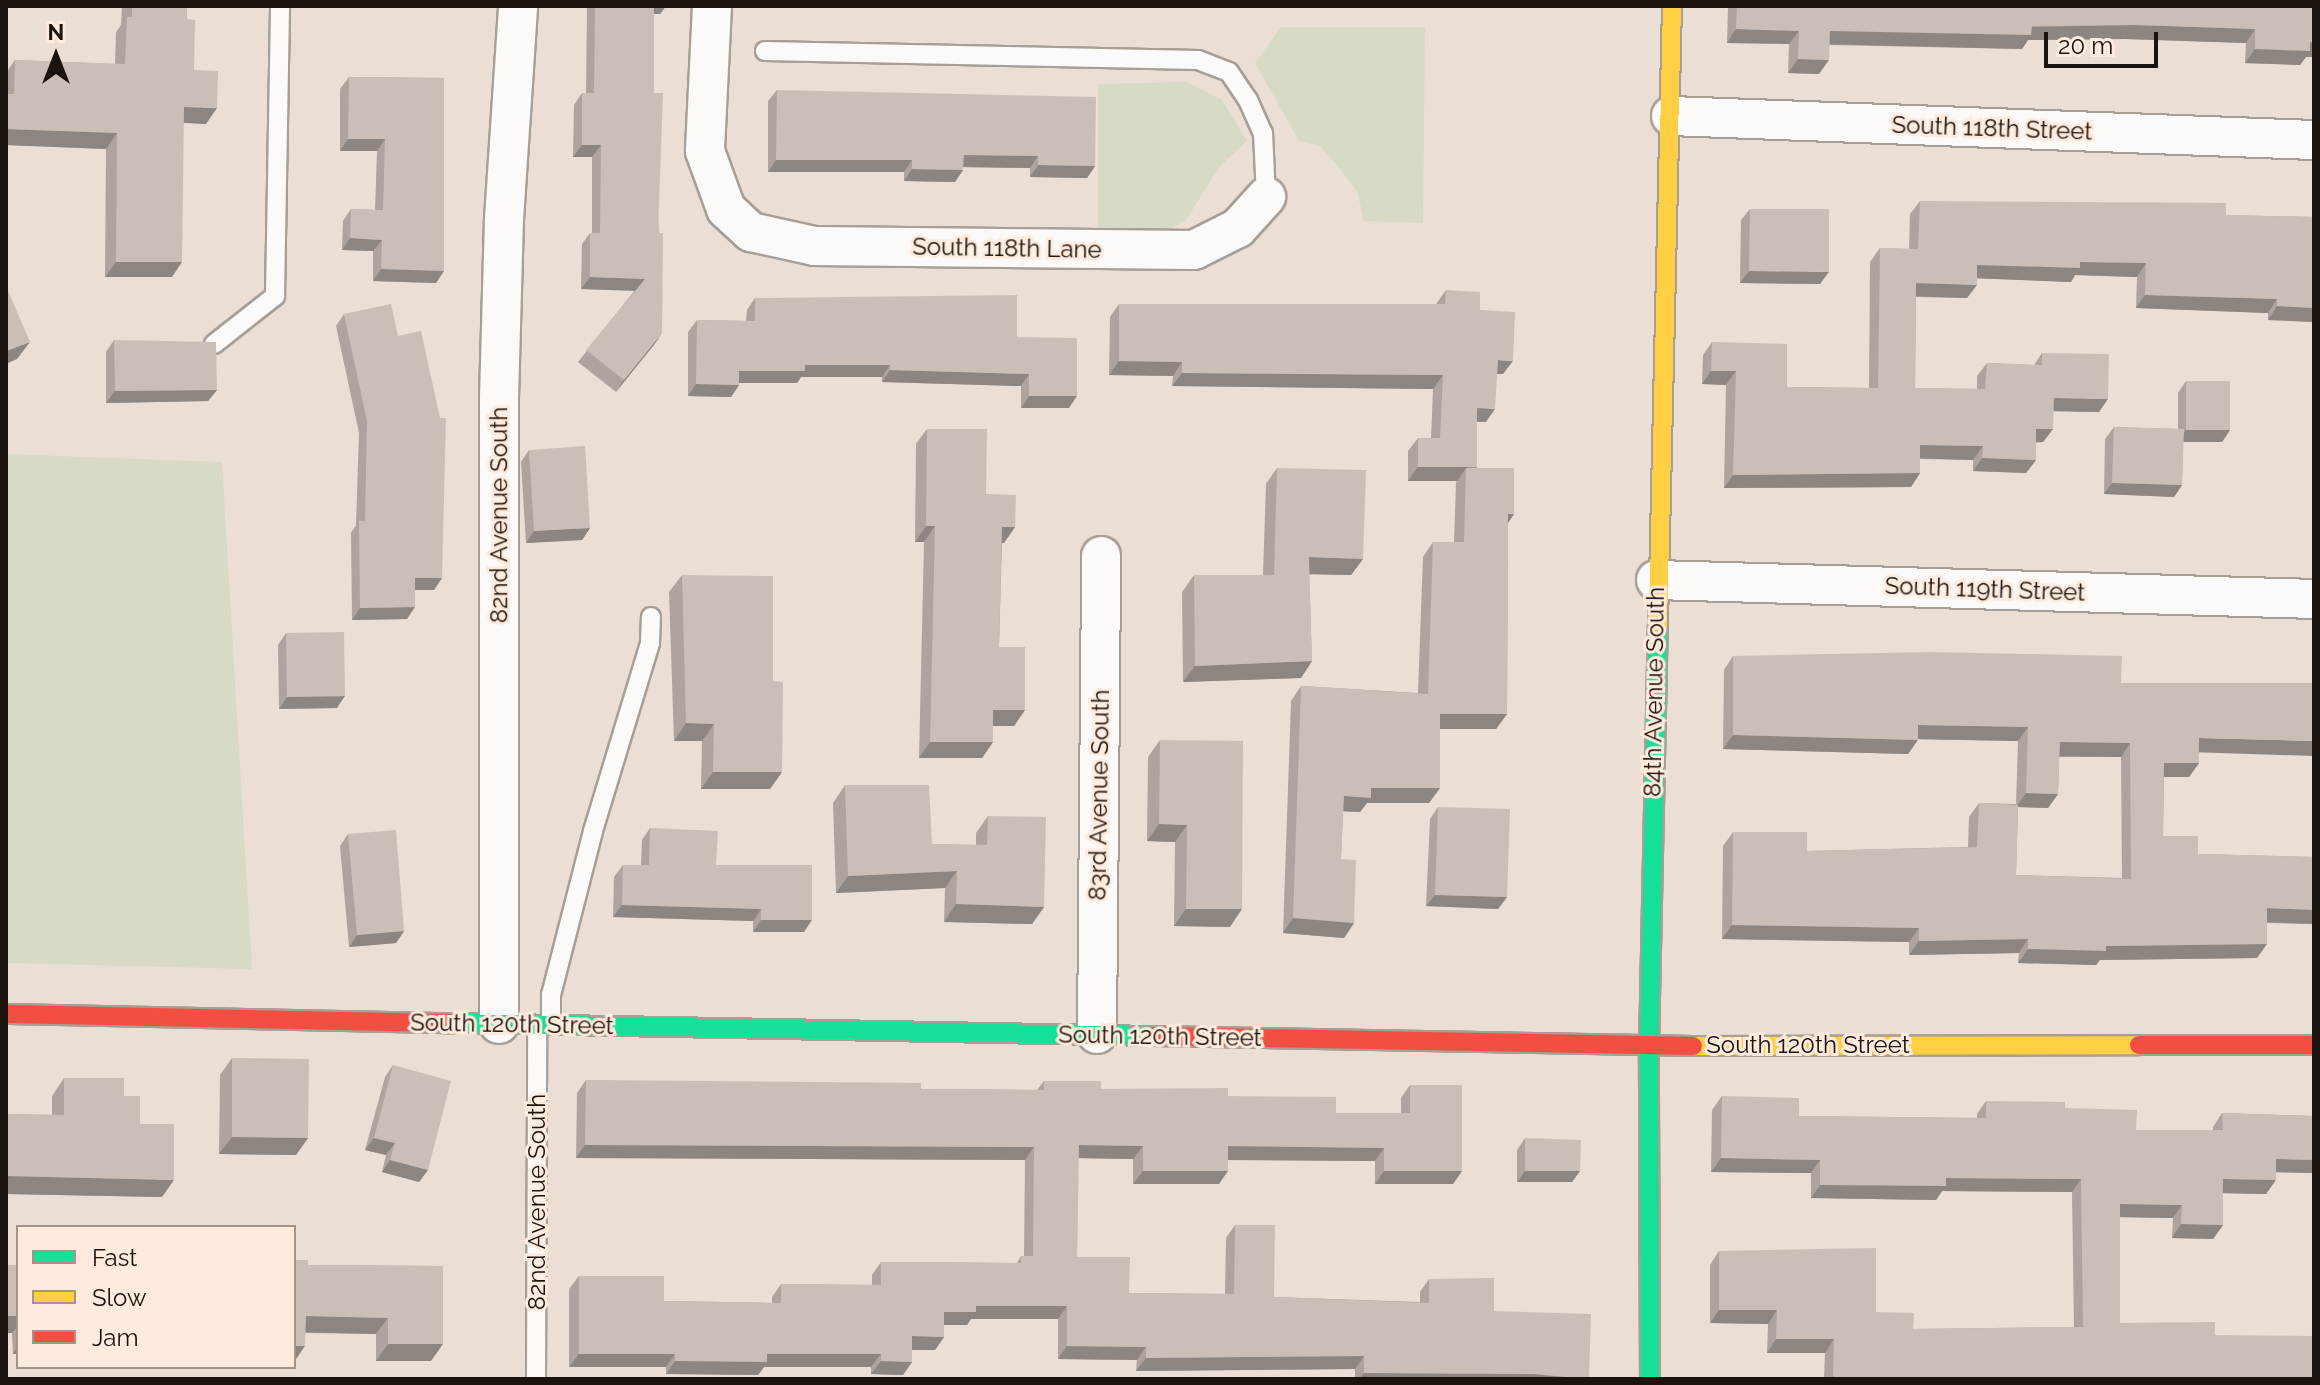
<!DOCTYPE html>
<html>
<head>
<meta charset="utf-8">
<style>
	body { margin:0 }
	#map { position:relative; width:2320px; height:1385px; overflow:hidden; background:#ebded4; font-family:Raleway,sans-serif }
	div>[style] { position:absolute }
	.green>* { inset:0; background:#d8dac8 }
	.roads { filter:drop-shadow(2px 0 #a79e96) drop-shadow(-2px 0 #a79e96) drop-shadow(0 2px #a79e96) drop-shadow(0 -2px #a79e96) }
	.lane>* { height:18px; margin:-9px; padding:0 9px; transform-origin:9px; border-radius:9px; background:#fcfaf9 }
	.street>* { height:38px; margin:-19px; padding:0 19px; transform-origin:19px; border-radius:19px; background:#fcfaf9 }
	.fast>* { height:18px; margin:-9px; padding:0 9px; transform-origin:9px; border-radius:9px; background:#16e098 }
	.slow>* { height:18px; margin:-9px; padding:0 9px; transform-origin:9px; border-radius:9px; background:#ffcf43 }
	.jam>* { height:18px; margin:-9px; padding:0 9px; transform-origin:9px; border-radius:9px; background:#f24e42 }
	.wall>* { inset:0; background:#aea49d }
	.shaded-wall>* { inset:0; background:#8d8680 }
	.building>* { inset:0; background:#cabfb7 }
	span { translate:-50% -50%; white-space:nowrap; text-align:center; line-height:1.15; -webkit-text-stroke:6px #feebdd; paint-order:stroke }
	.street-label { font-size:24px; color:#1b130d }
	.frame { position:absolute; inset:0; border:8px solid #1b130d; pointer-events:none }
	.legend { position:absolute; left:16px; top:1225px; width:280px; height:144px; box-sizing:border-box; background:#feebdd; border:2px solid #a3958a; margin:0; padding:10px 14px; list-style:none; font-size:24px; color:#1b130d }
	.legend li { display:flex; align-items:center; gap:16px; height:40px }
	.legend b { width:40px; border:2px solid #a3958a }
	.north { position:absolute; left:16px; top:16px; width:80px; height:80px; -webkit-text-stroke:6px #feebdd; paint-order:stroke; rotate:0deg; font-size:22px; font-weight:700; line-height:32px; text-align:center; color:#1b130d }
	.north::after { content:''; display:block; margin:auto; width:28px; height:36px; background:#1b130d; clip-path:polygon(50% 0,100% 100%,50% 72%,0 100%) }
	.scale { position:absolute; left:2044px; top:32px; width:114px; height:36px; box-sizing:border-box; border:4px solid #1b130d; border-top:0; padding-left:10px; font-size:24px; line-height:28px; white-space:nowrap; color:#1b130d; -webkit-text-stroke:6px #feebdd; paint-order:stroke }
</style>
</head>
<body>
<div id="map">
	<div class="green">
		<i style="clip-path:polygon(1281px 27px,1425px 27px,1423px 223px,1364px 221px,1357px 191px,1335px 163px,1320px 146px,1299px 141px,1255px 63px)"></i>
		<i style="clip-path:polygon(1187px 82px,1222px 100px,1247px 141px,1220px 166px,1186px 220px,1172px 228px,1098px 231px,1098px 84px)"></i>
		<i style="clip-path:polygon(6px 454px,222px 462px,252px 969px,6px 963px)"></i>
	</div>
	<div class="roads">
		<div class="lane">
			<i style="left:765px;top:51px;width:433px;rotate:1.2deg"></i>
			<i style="left:1198px;top:60px;width:33px;rotate:21deg"></i>
			<i style="left:1229px;top:72px;width:34px;rotate:56deg"></i>
			<i style="left:1248px;top:100px;width:36px;rotate:66deg"></i>
			<i style="left:1263px;top:133px;width:64px;rotate:87.3deg"></i>
			<i style="left:214px;top:344px;width:78px;rotate:-38.2deg"></i>
			<i style="left:275px;top:296px;width:290px;rotate:-89deg"></i>
			<i style="left:551px;top:1025px;width:30px;rotate:-90deg"></i>
			<i style="left:551px;top:995px;width:169px;rotate:-75.6deg"></i>
			<i style="left:593px;top:831px;width:196px;rotate:-73.1deg"></i>
			<i style="left:650px;top:643px;width:26px;rotate:-88deg"></i>
			<i style="left:536px;top:1379px;width:354px;rotate:-89.8deg"></i>
		</div>
		<div class="street">
			<i style="left:712px;top:6px;width:145px;rotate:92.8deg"></i>
			<i style="left:705px;top:151px;width:62px;rotate:70.1deg"></i>
			<i style="left:726px;top:209px;width:34px;rotate:43deg"></i>
			<i style="left:751px;top:232px;width:65px;rotate:12.5deg"></i>
			<i style="left:814px;top:246px;width:380px;rotate:0.6deg"></i>
			<i style="left:1194px;top:250px;width:49px;rotate:-26.6deg"></i>
			<i style="left:1238px;top:228px;width:42px;rotate:-47.9deg"></i>
			<i style="left:1671px;top:116px;width:643px;rotate:2.14deg"></i>
			<i style="left:1656px;top:580px;width:658px;rotate:1.65deg"></i>
			<i style="left:499px;top:1024px;width:626px;rotate:-90deg"></i>
			<i style="left:499px;top:398px;width:179px;rotate:-88.4deg"></i>
			<i style="left:504px;top:219px;width:213px;rotate:-86.2deg"></i>
			<i style="left:1097px;top:1034px;width:478px;rotate:-89.5deg"></i>
		</div>
		<div class="fast">
			<i style="left:452px;top:1023px;width:702px;rotate:1.06deg"></i>
			<i style="left:1650px;top:1379px;width:333px;rotate:-90.2deg"></i>
			<i style="left:1649px;top:1046px;width:420px;rotate:-88.8deg"></i>
		</div>
		<div class="slow">
			<i style="left:1658px;top:626px;width:620px;rotate:-88.71deg"></i>
			<i style="left:1693px;top:1046px;width:446px;rotate:-0.1deg"></i>
		</div>
		<div class="jam">
			<i style="left:6px;top:1014px;width:446px;rotate:1.2deg"></i>
			<i style="left:1154px;top:1036px;width:539px;rotate:1.06deg"></i>
			<i style="left:2139px;top:1045px;width:175px"></i>
		</div>
	</div>
	<div class="wall">
		<i style="clip-path:polygon(122px 6px,187px 6px,187px 19px,194px 70px,206px 124px,183px 123px,172px 277px,105px 277px,106px 149px,6px 145px,6px 73px,15px 60px,115px 64px,116px 32px,121px 25px)"></i>
		<i style="clip-path:polygon(587px 6px,666px 6px,660px 14px,654px 14px,654px 93px,662px 333px,616px 392px,578px 362px,635px 290px,581px 289px,582px 244px,590px 233px,592px 233px,592px 157px,573px 157px,574px 105px,582px 93px,586px 93px)"></i>
		<i style="clip-path:polygon(1728px 6px,2314px 6px,2314px 57px,2306px 57px,2300px 65px,2245px 63px,2246px 43px,2126px 39px,2028px 40px,2022px 49px,1829px 45px,1819px 74px,1788px 73px,1789px 44px,1727px 43px)"></i>
		<i style="clip-path:polygon(349px 77px,444px 78px,444px 271px,436px 283px,373px 281px,373px 251px,342px 250px,343px 221px,351px 209px,375px 210px,377px 151px,340px 151px,340px 89px)"></i>
		<i style="clip-path:polygon(777px 90px,1095px 166px,1087px 178px,1030px 177px,1030px 168px,963px 167px,963px 170px,955px 182px,904px 181px,904px 172px,768px 172px,768px 101px)"></i>
		<i style="clip-path:polygon(1920px 201px,2226px 215px,2314px 217px,2314px 322px,2268px 320px,2268px 313px,2136px 308px,2137px 277px,2075px 275px,2071px 282px,1977px 278px,1967px 298px,1916px 297px,1915px 388px,1977px 389px,1977px 376px,1987px 363px,2034px 365px,2042px 353px,2099px 412px,2053px 411px,2053px 429px,2043px 442px,2036px 442px,2036px 460px,2026px 473px,1973px 471px,1973px 460px,1920px 459px,1920px 473px,1911px 487px,1724px 488px,1726px 385px,1702px 384px,1703px 355px,1712px 342px,1787px 387px,1869px 388px,1870px 262px,1880px 248px,1909px 249px,1910px 214px)"></i>
		<i style="clip-path:polygon(1750px 209px,1820px 284px,1740px 283px,1741px 220px)"></i>
		<i style="clip-path:polygon(1446px 290px,1480px 310px,1503px 374px,1497px 374px,1486px 422px,1477px 422px,1477px 467px,1514px 514px,1508px 523px,1507px 714px,1496px 729px,1440px 729px,1440px 788px,1429px 803px,1367px 803px,1360px 812px,1343px 811px,1341px 859px,1354px 923px,1344px 938px,1283px 933px,1291px 701px,1301px 686px,1418px 693px,1423px 557px,1433px 542px,1454px 542px,1456px 482px,1457px 481px,1408px 481px,1408px 451px,1418px 438px,1431px 438px,1433px 389px,1172px 386px,1173px 376px,1109px 375px,1110px 317px,1119px 304px,1436px 304px)"></i>
		<i style="clip-path:polygon(755px 298px,1017px 337px,1069px 408px,1021px 408px,1021px 386px,882px 382px,882px 377px,801px 377px,797px 383px,739px 383px,739px 385px,731px 397px,688px 396px,688px 332px,697px 320px,746px 321px,747px 310px)"></i>
		<i style="clip-path:polygon(344px 314px,442px 578px,434px 590px,415px 590px,407px 619px,352px 620px,351px 533px,356px 525px,359px 433px,336px 326px)"></i>
		<i style="clip-path:polygon(114px 340px,217px 390px,208px 401px,106px 403px,106px 352px)"></i>
		<i style="clip-path:polygon(2186px 381px,2230px 430px,2222px 442px,2183px 442px,2182px 485px,2174px 497px,2104px 494px,2105px 439px,2114px 427px,2178px 429px,2178px 393px)"></i>
		<i style="clip-path:polygon(927px 429px,1015px 527px,1004px 543px,1002px 543px,999px 647px,1025px 710px,1014px 726px,993px 726px,993px 742px,982px 758px,919px 758px,924px 542px,915px 542px,916px 444px)"></i>
		<i style="clip-path:polygon(529px 450px,590px 528px,582px 540px,526px 543px,521px 462px)"></i>
		<i style="clip-path:polygon(1277px 468px,1363px 559px,1351px 575px,1309px 574px,1312px 661px,1301px 678px,1183px 682px,1182px 592px,1194px 575px,1263px 575px,1266px 484px)"></i>
		<i style="clip-path:polygon(682px 575px,782px 772px,770px 789px,701px 789px,702px 741px,674px 741px,669px 592px)"></i>
		<i style="clip-path:polygon(286px 633px,337px 708px,279px 709px,278px 645px)"></i>
		<i style="clip-path:polygon(evenodd,1733px 656px,2121px 683px,2199px 752px,2199px 763px,2189px 777px,2164px 777px,2163px 836px,2198px 854px,2314px 857px,2314px 924px,2267px 923px,2257px 958px,2100px 960px,2096px 965px,2018px 963px,2019px 953px,1909px 955px,1909px 942px,1722px 939px,1723px 846px,1733px 832px,1807px 851px,1968px 847px,1969px 817px,1979px 803px,2016px 804px,2018px 741px,1918px 739px,1908px 754px,1723px 749px,1724px 670px,1733px 656px,2059px 757px,2121px 757px,2122px 878px,2016px 875px,2018px 807px,2048px 808px,2058px 794px,2059px 757px)"></i>
		<i style="clip-path:polygon(1160px 740px,1230px 927px,1174px 926px,1175px 842px,1147px 841px,1148px 757px)"></i>
		<i style="clip-path:polygon(845px 785px,932px 844px,976px 845px,976px 833px,988px 816px,1044px 907px,1032px 924px,944px 922px,945px 888px,836px 893px,833px 803px)"></i>
		<i style="clip-path:polygon(1438px 807px,1507px 897px,1498px 909px,1426px 906px,1430px 819px)"></i>
		<i style="clip-path:polygon(650px 828px,716px 865px,804px 932px,753px 932px,753px 921px,613px 917px,614px 877px,623px 865px,641px 865px,642px 840px)"></i>
		<i style="clip-path:polygon(348px 834px,404px 931px,396px 943px,349px 947px,340px 846px)"></i>
		<i style="clip-path:polygon(232px 1058px,308px 1138px,296px 1155px,219px 1154px,220px 1075px)"></i>
		<i style="clip-path:polygon(393px 1065px,428px 1170px,419px 1182px,382px 1172px,386px 1155px,365px 1150px,385px 1077px)"></i>
		<i style="clip-path:polygon(64px 1078px,124px 1096px,140px 1124px,162px 1197px,6px 1194px,6px 1114px,52px 1115px,52px 1096px)"></i>
		<i style="clip-path:polygon(586px 1080px,921px 1089px,1037px 1090px,1044px 1081px,1101px 1089px,1228px 1096px,1336px 1113px,1401px 1113px,1401px 1098px,1410px 1085px,1462px 1171px,1453px 1184px,1375px 1184px,1375px 1161px,1228px 1160px,1219px 1184px,1133px 1184px,1133px 1159px,1078px 1158px,1077px 1257px,1129px 1293px,1225px 1294px,1226px 1238px,1235px 1225px,1274px 1297px,1420px 1302px,1420px 1292px,1429px 1279px,1494px 1311px,1589px 1379px,1355px 1379px,1355px 1369px,1136px 1371px,1137px 1360px,1058px 1359px,1058px 1319px,971px 1319px,967px 1325px,944px 1325px,944px 1337px,935px 1350px,912px 1350px,912px 1362px,903px 1375px,871px 1374px,871px 1367px,764px 1367px,758px 1375px,666px 1374px,666px 1367px,569px 1367px,569px 1289px,579px 1276px,664px 1301px,772px 1303px,772px 1297px,781px 1284px,872px 1285px,872px 1275px,881px 1262px,1017px 1263px,1021px 1256px,1024px 1256px,1025px 1160px,576px 1158px,577px 1093px)"></i>
		<i style="clip-path:polygon(1722px 1096px,1799px 1116px,1977px 1118px,1977px 1114px,1986px 1101px,2065px 1108px,2136px 1130px,2213px 1130px,2213px 1127px,2222px 1113px,2314px 1116px,2314px 1173px,2276px 1172px,2266px 1194px,2223px 1193px,2223px 1225px,2213px 1239px,2172px 1238px,2173px 1218px,2120px 1217px,2120px 1323px,2215px 1335px,2314px 1379px,1824px 1379px,1825px 1353px,1767px 1353px,1768px 1324px,1710px 1323px,1710px 1265px,1719px 1251px,1876px 1312px,1913px 1329px,2074px 1327px,2072px 1192px,1942px 1191px,1936px 1200px,1811px 1198px,1811px 1173px,1711px 1172px,1712px 1110px)"></i>
		<i style="clip-path:polygon(1525px 1138px,1580px 1171px,1572px 1182px,1517px 1182px,1517px 1150px)"></i>
		<i style="clip-path:polygon(6px 1265px,18px 1265px,18px 1354px,13px 1354px,12px 1333px,6px 1333px)"></i>
		<i style="clip-path:polygon(308px 1265px,443px 1266px,431px 1361px,376px 1361px,376px 1334px,306px 1333px)"></i>
	</div>
	<div class="shaded-wall">
		<i style="clip-path:polygon(652px 6px,666px 6px,660px 14px,646px 14px)"></i>
		<i style="clip-path:polygon(2135px 25px,2255px 29px,2246px 43px,2126px 39px,2028px 40px,2022px 49px,1820px 44px,1830px 31px)"></i>
		<i style="clip-path:polygon(1736px 29px,1799px 31px,1789px 44px,1727px 43px)"></i>
		<i style="clip-path:polygon(2310px 42px,2314px 43px,2314px 57px,2306px 57px,2300px 65px,2245px 63px,2255px 49px)"></i>
		<i style="clip-path:polygon(1798px 59px,1829px 60px,1819px 74px,1788px 73px)"></i>
		<i style="clip-path:polygon(184px 107px,217px 108px,206px 124px,173px 122px)"></i>
		<i style="clip-path:polygon(6px 129px,117px 133px,106px 149px,6px 145px)"></i>
		<i style="clip-path:polygon(348px 139px,385px 139px,377px 151px,340px 151px)"></i>
		<i style="clip-path:polygon(582px 145px,601px 145px,592px 157px,573px 157px)"></i>
		<i style="clip-path:polygon(964px 155px,1038px 156px,1030px 168px,955px 167px)"></i>
		<i style="clip-path:polygon(776px 160px,912px 160px,904px 172px,768px 172px)"></i>
		<i style="clip-path:polygon(1038px 165px,1095px 166px,1087px 178px,1030px 177px)"></i>
		<i style="clip-path:polygon(912px 169px,963px 170px,955px 182px,904px 181px)"></i>
		<i style="clip-path:polygon(350px 238px,382px 240px,373px 251px,342px 250px)"></i>
		<i style="clip-path:polygon(116px 262px,182px 262px,172px 277px,105px 277px)"></i>
		<i style="clip-path:polygon(2080px 262px,2146px 263px,2137px 277px,2075px 275px,2071px 282px,1968px 278px,1977px 265px)"></i>
		<i style="clip-path:polygon(381px 269px,444px 271px,436px 283px,373px 281px)"></i>
		<i style="clip-path:polygon(1749px 271px,1829px 272px,1820px 284px,1740px 283px)"></i>
		<i style="clip-path:polygon(590px 277px,645px 279px,636px 291px,581px 289px)"></i>
		<i style="clip-path:polygon(1916px 283px,1977px 285px,1967px 298px,1907px 296px)"></i>
		<i style="clip-path:polygon(2145px 295px,2277px 299px,2268px 313px,2136px 308px)"></i>
		<i style="clip-path:polygon(2277px 306px,2314px 308px,2314px 322px,2268px 320px)"></i>
		<i style="clip-path:polygon(662px 333px,654px 345px,616px 392px,624px 380px)"></i>
		<i style="clip-path:polygon(30px 342px,17px 359px,6px 364px,6px 351px)"></i>
		<i style="clip-path:polygon(1498px 360px,1513px 361px,1503px 374px,1488px 374px)"></i>
		<i style="clip-path:polygon(1119px 361px,1182px 362px,1173px 376px,1109px 375px)"></i>
		<i style="clip-path:polygon(805px 365px,890px 365px,882px 377px,801px 377px,797px 383px,731px 383px,739px 371px)"></i>
		<i style="clip-path:polygon(890px 370px,1029px 374px,1021px 386px,882px 382px)"></i>
		<i style="clip-path:polygon(1711px 371px,1736px 371px,1726px 385px,1702px 384px)"></i>
		<i style="clip-path:polygon(1182px 373px,1443px 375px,1433px 389px,1172px 386px)"></i>
		<i style="clip-path:polygon(696px 384px,739px 385px,731px 397px,688px 396px)"></i>
		<i style="clip-path:polygon(217px 390px,208px 401px,106px 403px,115px 391px)"></i>
		<i style="clip-path:polygon(1029px 396px,1077px 396px,1069px 408px,1021px 408px)"></i>
		<i style="clip-path:polygon(2054px 398px,2108px 399px,2099px 412px,2044px 411px)"></i>
		<i style="clip-path:polygon(1477px 408px,1495px 409px,1486px 422px,1467px 421px)"></i>
		<i style="clip-path:polygon(2036px 429px,2053px 429px,2043px 442px,2026px 443px)"></i>
		<i style="clip-path:polygon(2186px 430px,2230px 430px,2222px 442px,2177px 442px)"></i>
		<i style="clip-path:polygon(1920px 445px,1983px 446px,1973px 460px,1911px 458px)"></i>
		<i style="clip-path:polygon(1982px 458px,2036px 460px,2026px 473px,1973px 471px)"></i>
		<i style="clip-path:polygon(1418px 467px,1477px 467px,1466px 468px,1457px 481px,1408px 481px)"></i>
		<i style="clip-path:polygon(1920px 473px,1911px 487px,1724px 488px,1733px 475px)"></i>
		<i style="clip-path:polygon(2112px 483px,2182px 485px,2174px 497px,2104px 494px)"></i>
		<i style="clip-path:polygon(1508px 514px,1514px 514px,1504px 529px)"></i>
		<i style="clip-path:polygon(926px 526px,935px 526px,924px 542px,915px 542px)"></i>
		<i style="clip-path:polygon(1002px 527px,1015px 527px,1004px 543px,991px 542px)"></i>
		<i style="clip-path:polygon(590px 528px,582px 540px,526px 543px,534px 531px)"></i>
		<i style="clip-path:polygon(1309px 557px,1363px 559px,1351px 575px,1297px 574px)"></i>
		<i style="clip-path:polygon(415px 578px,442px 578px,434px 590px,406px 590px)"></i>
		<i style="clip-path:polygon(415px 607px,407px 619px,352px 620px,360px 608px)"></i>
		<i style="clip-path:polygon(1312px 661px,1301px 678px,1183px 682px,1195px 666px)"></i>
		<i style="clip-path:polygon(345px 696px,337px 708px,279px 709px,287px 697px)"></i>
		<i style="clip-path:polygon(993px 710px,1025px 710px,1014px 726px,982px 726px)"></i>
		<i style="clip-path:polygon(1440px 714px,1507px 714px,1496px 729px,1429px 729px)"></i>
		<i style="clip-path:polygon(686px 723px,714px 724px,702px 741px,674px 741px)"></i>
		<i style="clip-path:polygon(1918px 725px,2028px 727px,2018px 741px,1908px 739px)"></i>
		<i style="clip-path:polygon(1733px 735px,1918px 740px,1908px 754px,1723px 749px)"></i>
		<i style="clip-path:polygon(2199px 738px,2314px 741px,2314px 756px,2189px 752px)"></i>
		<i style="clip-path:polygon(930px 742px,993px 742px,982px 758px,919px 758px)"></i>
		<i style="clip-path:polygon(2060px 742px,2130px 743px,2121px 757px,2050px 756px)"></i>
		<i style="clip-path:polygon(2164px 763px,2199px 763px,2189px 777px,2155px 777px)"></i>
		<i style="clip-path:polygon(713px 772px,782px 772px,770px 789px,701px 789px)"></i>
		<i style="clip-path:polygon(1371px 788px,1440px 788px,1429px 803px,1367px 803px,1360px 812px,1333px 811px,1344px 796px)"></i>
		<i style="clip-path:polygon(2026px 793px,2058px 794px,2048px 808px,2016px 807px)"></i>
		<i style="clip-path:polygon(1159px 824px,1187px 825px,1175px 842px,1147px 841px)"></i>
		<i style="clip-path:polygon(957px 871px,945px 888px,836px 893px,848px 876px)"></i>
		<i style="clip-path:polygon(1435px 895px,1507px 897px,1498px 909px,1426px 906px)"></i>
		<i style="clip-path:polygon(956px 904px,1044px 907px,1032px 924px,944px 922px)"></i>
		<i style="clip-path:polygon(622px 905px,761px 909px,753px 921px,613px 917px)"></i>
		<i style="clip-path:polygon(2267px 908px,2314px 910px,2314px 924px,2257px 922px)"></i>
		<i style="clip-path:polygon(1186px 909px,1242px 909px,1230px 927px,1174px 926px)"></i>
		<i style="clip-path:polygon(1293px 918px,1354px 923px,1344px 938px,1283px 933px)"></i>
		<i style="clip-path:polygon(761px 920px,812px 920px,804px 932px,753px 932px)"></i>
		<i style="clip-path:polygon(1732px 925px,1919px 928px,1909px 942px,1722px 939px)"></i>
		<i style="clip-path:polygon(404px 931px,396px 943px,349px 947px,357px 935px)"></i>
		<i style="clip-path:polygon(2028px 939px,2019px 953px,1909px 955px,1919px 941px)"></i>
		<i style="clip-path:polygon(2267px 944px,2257px 958px,2100px 960px,2096px 965px,2018px 963px,2028px 949px,2106px 946px)"></i>
		<i style="clip-path:polygon(232px 1137px,308px 1138px,296px 1155px,219px 1154px)"></i>
		<i style="clip-path:polygon(374px 1138px,395px 1143px,386px 1155px,365px 1150px)"></i>
		<i style="clip-path:polygon(585px 1145px,1034px 1147px,1025px 1160px,576px 1158px)"></i>
		<i style="clip-path:polygon(1079px 1145px,1143px 1146px,1133px 1159px,1069px 1158px)"></i>
		<i style="clip-path:polygon(1228px 1146px,1384px 1148px,1375px 1161px,1219px 1160px)"></i>
		<i style="clip-path:polygon(1721px 1158px,1820px 1160px,1811px 1173px,1711px 1172px)"></i>
		<i style="clip-path:polygon(2276px 1159px,2314px 1160px,2314px 1173px,2267px 1172px)"></i>
		<i style="clip-path:polygon(390px 1160px,428px 1170px,419px 1182px,382px 1172px)"></i>
		<i style="clip-path:polygon(1143px 1171px,1228px 1171px,1219px 1184px,1133px 1184px)"></i>
		<i style="clip-path:polygon(1384px 1171px,1462px 1171px,1453px 1184px,1375px 1184px)"></i>
		<i style="clip-path:polygon(1525px 1171px,1580px 1171px,1572px 1182px,1517px 1182px)"></i>
		<i style="clip-path:polygon(6px 1176px,174px 1180px,162px 1197px,6px 1194px)"></i>
		<i style="clip-path:polygon(1946px 1178px,2081px 1179px,2072px 1192px,1942px 1191px,1936px 1200px,1811px 1198px,1820px 1185px)"></i>
		<i style="clip-path:polygon(2223px 1179px,2276px 1180px,2266px 1194px,2213px 1193px)"></i>
		<i style="clip-path:polygon(2120px 1204px,2182px 1205px,2173px 1218px,2111px 1217px)"></i>
		<i style="clip-path:polygon(2181px 1224px,2223px 1225px,2213px 1239px,2172px 1238px)"></i>
		<i style="clip-path:polygon(976px 1306px,1067px 1306px,1058px 1319px,971px 1319px,967px 1325px,935px 1325px,944px 1312px)"></i>
		<i style="clip-path:polygon(1719px 1310px,1777px 1310px,1768px 1324px,1710px 1323px)"></i>
		<i style="clip-path:polygon(6px 1316px,18px 1316px,18px 1325px,12px 1333px,6px 1333px)"></i>
		<i style="clip-path:polygon(306px 1316px,388px 1318px,376px 1334px,295px 1332px)"></i>
		<i style="clip-path:polygon(912px 1336px,944px 1337px,935px 1350px,903px 1350px)"></i>
		<i style="clip-path:polygon(1776px 1339px,1834px 1339px,1825px 1353px,1767px 1353px)"></i>
		<i style="clip-path:polygon(388px 1344px,443px 1344px,431px 1361px,376px 1361px)"></i>
		<i style="clip-path:polygon(18px 1346px,18px 1354px,13px 1354px)"></i>
		<i style="clip-path:polygon(294px 1346px,305px 1346px,294px 1362px)"></i>
		<i style="clip-path:polygon(1067px 1346px,1146px 1347px,1137px 1360px,1058px 1359px)"></i>
		<i style="clip-path:polygon(579px 1354px,675px 1354px,666px 1367px,569px 1367px)"></i>
		<i style="clip-path:polygon(767px 1354px,881px 1354px,871px 1367px,764px 1367px,758px 1375px,666px 1374px,675px 1361px)"></i>
		<i style="clip-path:polygon(1364px 1356px,1355px 1369px,1136px 1371px,1146px 1358px)"></i>
		<i style="clip-path:polygon(881px 1361px,912px 1362px,903px 1375px,871px 1374px)"></i>
		<i style="clip-path:polygon(1364px 1373px,1534px 1374px,1584px 1379px,1359px 1379px)"></i>
	</div>
	<div class="building">
		<i style="clip-path:polygon(132px 6px,187px 6px,187px 19px,195px 20px,194px 70px,218px 71px,217px 108px,184px 107px,182px 262px,116px 262px,117px 133px,6px 129px,6px 94px,14px 94px,15px 60px,125px 64px,127px 17px,132px 17px)"></i>
		<i style="clip-path:polygon(595px 6px,654px 6px,654px 93px,663px 93px,658px 233px,663px 233px,662px 333px,624px 380px,586px 350px,645px 279px,590px 277px,590px 233px,600px 233px,601px 145px,582px 145px,582px 93px,594px 93px)"></i>
		<i style="clip-path:polygon(1737px 6px,2314px 6px,2314px 43px,2310px 42px,2310px 51px,2255px 49px,2255px 29px,2135px 25px,2032px 26px,2031px 35px,1830px 31px,1829px 60px,1798px 59px,1799px 31px,1736px 29px)"></i>
		<i style="clip-path:polygon(349px 77px,444px 78px,444px 271px,381px 269px,382px 240px,350px 238px,351px 209px,383px 210px,385px 139px,348px 139px)"></i>
		<i style="clip-path:polygon(777px 90px,1096px 97px,1095px 166px,1038px 165px,1038px 156px,964px 155px,963px 170px,912px 169px,912px 160px,776px 160px)"></i>
		<i style="clip-path:polygon(1920px 201px,2226px 203px,2226px 215px,2314px 217px,2314px 308px,2277px 306px,2277px 299px,2145px 295px,2146px 263px,2080px 262px,2080px 268px,1977px 265px,1977px 285px,1916px 283px,1915px 388px,1985px 389px,1987px 363px,2042px 365px,2042px 353px,2109px 354px,2108px 399px,2054px 398px,2053px 429px,2036px 429px,2036px 460px,1982px 458px,1983px 446px,1920px 445px,1920px 473px,1733px 475px,1736px 371px,1711px 371px,1712px 342px,1787px 344px,1787px 387px,1878px 388px,1880px 248px,1918px 249px)"></i>
		<i style="clip-path:polygon(1750px 209px,1829px 209px,1829px 272px,1749px 271px)"></i>
		<i style="clip-path:polygon(6px 286px,30px 342px,6px 351px)"></i>
		<i style="clip-path:polygon(1446px 290px,1480px 292px,1480px 310px,1515px 312px,1513px 361px,1498px 360px,1495px 409px,1477px 408px,1477px 467px,1418px 467px,1418px 438px,1440px 438px,1443px 375px,1182px 373px,1182px 362px,1119px 361px,1119px 304px,1445px 304px)"></i>
		<i style="clip-path:polygon(1017px 295px,1017px 337px,1077px 338px,1077px 396px,1029px 396px,1029px 374px,890px 370px,890px 365px,805px 365px,805px 371px,739px 371px,739px 385px,696px 384px,697px 320px,755px 321px,755px 298px)"></i>
		<i style="clip-path:polygon(391px 304px,398px 336px,421px 331px,440px 418px,446px 418px,442px 578px,415px 578px,415px 607px,360px 608px,359px 521px,365px 521px,367px 421px,344px 314px)"></i>
		<i style="clip-path:polygon(114px 340px,216px 342px,217px 390px,115px 391px)"></i>
		<i style="clip-path:polygon(2186px 381px,2230px 381px,2230px 430px,2186px 430px)"></i>
		<i style="clip-path:polygon(2114px 427px,2184px 429px,2182px 485px,2112px 483px)"></i>
		<i style="clip-path:polygon(927px 429px,987px 429px,986px 494px,1016px 495px,1015px 527px,1002px 527px,999px 647px,1025px 647px,1025px 710px,993px 710px,993px 742px,930px 742px,935px 526px,926px 526px)"></i>
		<i style="clip-path:polygon(585px 446px,590px 528px,534px 531px,529px 450px)"></i>
		<i style="clip-path:polygon(1277px 468px,1366px 470px,1363px 559px,1309px 557px,1312px 661px,1195px 666px,1194px 575px,1274px 575px)"></i>
		<i style="clip-path:polygon(1466px 468px,1514px 468px,1514px 514px,1508px 514px,1507px 714px,1440px 714px,1440px 788px,1371px 788px,1371px 798px,1344px 796px,1341px 859px,1356px 860px,1354px 923px,1293px 918px,1301px 686px,1428px 694px,1433px 542px,1464px 542px)"></i>
		<i style="clip-path:polygon(682px 575px,773px 576px,773px 681px,783px 682px,782px 772px,713px 772px,714px 724px,686px 723px)"></i>
		<i style="clip-path:polygon(344px 632px,345px 696px,287px 697px,286px 633px)"></i>
		<i style="clip-path:polygon(1932px 652px,2122px 656px,2121px 683px,2314px 683px,2314px 741px,2199px 738px,2199px 763px,2164px 763px,2163px 836px,2198px 836px,2198px 854px,2314px 857px,2314px 910px,2267px 908px,2267px 944px,2106px 946px,2106px 951px,2028px 949px,2028px 939px,1919px 941px,1919px 928px,1732px 925px,1733px 832px,1807px 832px,1807px 851px,1977px 847px,1979px 803px,2018px 805px,2016px 875px,2131px 879px,2130px 743px,2060px 742px,2058px 794px,2026px 793px,2028px 727px,1918px 725px,1918px 740px,1733px 735px,1733px 656px)"></i>
		<i style="clip-path:polygon(1160px 740px,1243px 741px,1242px 909px,1186px 909px,1187px 825px,1159px 824px)"></i>
		<i style="clip-path:polygon(845px 785px,929px 785px,932px 844px,987px 845px,988px 816px,1046px 817px,1044px 907px,956px 904px,957px 871px,848px 876px)"></i>
		<i style="clip-path:polygon(1438px 807px,1510px 809px,1507px 897px,1435px 895px)"></i>
		<i style="clip-path:polygon(650px 828px,718px 831px,716px 865px,812px 865px,812px 920px,761px 920px,761px 909px,622px 905px,623px 865px,649px 865px)"></i>
		<i style="clip-path:polygon(396px 830px,404px 931px,357px 935px,348px 834px)"></i>
		<i style="clip-path:polygon(232px 1058px,309px 1059px,308px 1138px,232px 1137px)"></i>
		<i style="clip-path:polygon(393px 1065px,451px 1081px,428px 1170px,390px 1160px,395px 1143px,374px 1138px)"></i>
		<i style="clip-path:polygon(64px 1078px,124px 1078px,124px 1096px,140px 1096px,140px 1124px,174px 1124px,174px 1180px,6px 1176px,6px 1114px,64px 1115px)"></i>
		<i style="clip-path:polygon(586px 1080px,921px 1083px,921px 1089px,1044px 1090px,1044px 1081px,1101px 1081px,1101px 1089px,1228px 1088px,1228px 1096px,1336px 1097px,1336px 1113px,1410px 1113px,1410px 1085px,1462px 1085px,1462px 1171px,1384px 1171px,1384px 1148px,1228px 1146px,1228px 1171px,1143px 1171px,1143px 1146px,1079px 1145px,1077px 1257px,1130px 1257px,1129px 1293px,1234px 1294px,1235px 1225px,1275px 1225px,1274px 1297px,1429px 1303px,1429px 1279px,1494px 1278px,1494px 1311px,1591px 1314px,1589px 1379px,1534px 1374px,1364px 1373px,1364px 1356px,1146px 1358px,1146px 1347px,1067px 1346px,1067px 1306px,976px 1306px,976px 1312px,944px 1312px,944px 1337px,912px 1336px,912px 1362px,881px 1361px,881px 1354px,767px 1354px,767px 1362px,675px 1361px,675px 1354px,579px 1354px,579px 1276px,664px 1276px,664px 1301px,781px 1303px,781px 1284px,881px 1285px,881px 1262px,1021px 1263px,1021px 1256px,1033px 1256px,1034px 1147px,585px 1145px)"></i>
		<i style="clip-path:polygon(1722px 1096px,1799px 1098px,1799px 1116px,1986px 1118px,1986px 1101px,2065px 1102px,2065px 1108px,2137px 1110px,2136px 1130px,2223px 1130px,2222px 1113px,2314px 1116px,2314px 1160px,2276px 1159px,2276px 1180px,2223px 1179px,2223px 1225px,2181px 1224px,2182px 1205px,2120px 1204px,2120px 1323px,2215px 1322px,2215px 1335px,2314px 1336px,2314px 1379px,1833px 1379px,1834px 1339px,1776px 1339px,1777px 1310px,1719px 1310px,1719px 1251px,1876px 1248px,1876px 1312px,1914px 1313px,1913px 1329px,2083px 1327px,2081px 1179px,1946px 1178px,1946px 1186px,1820px 1185px,1820px 1160px,1721px 1158px)"></i>
		<i style="clip-path:polygon(1525px 1138px,1581px 1140px,1580px 1171px,1525px 1171px)"></i>
		<i style="clip-path:polygon(294px 1260px,308px 1260px,308px 1265px,443px 1266px,443px 1344px,388px 1344px,388px 1318px,306px 1316px,305px 1346px,294px 1346px)"></i>
		<i style="clip-path:polygon(6px 1265px,18px 1265px,18px 1316px,6px 1316px)"></i>
	</div>
	<div class="street-label">
		<span style="left:1992px;top:128px;rotate:2deg">South 118th Street</span>
		<span style="left:1007px;top:248px;rotate:1deg">South 118th Lane</span>
		<span style="left:499px;top:515px;rotate:-90deg">82nd Avenue South</span>
		<span style="left:1985px;top:589px;rotate:2deg">South 119th Street</span>
		<span style="left:1654px;top:692px;rotate:-89deg">84th Avenue South</span>
		<span style="left:1099px;top:795px;rotate:-89deg">83rd Avenue South</span>
		<span style="left:512px;top:1024px;rotate:1deg">South 120th Street</span>
		<span style="left:1160px;top:1036px;rotate:1deg">South 120th Street</span>
		<span style="left:1808px;top:1045px">South 120th Street</span>
		<span style="left:537px;top:1202px;rotate:-90deg">82nd Avenue South</span>
	</div>
	<div class="frame"></div>
	<ul class="legend">
	<li><b style="height:10px;background:#16e098"></b>Fast</li>
	<li><b style="height:10px;background:#ffcf43"></b>Slow</li>
	<li><b style="height:10px;background:#f24e42"></b>Jam</li>
	</ul>
	<div class="north">N</div>
	<div class="scale">20 m</div>
</div>
</body>
</html>
